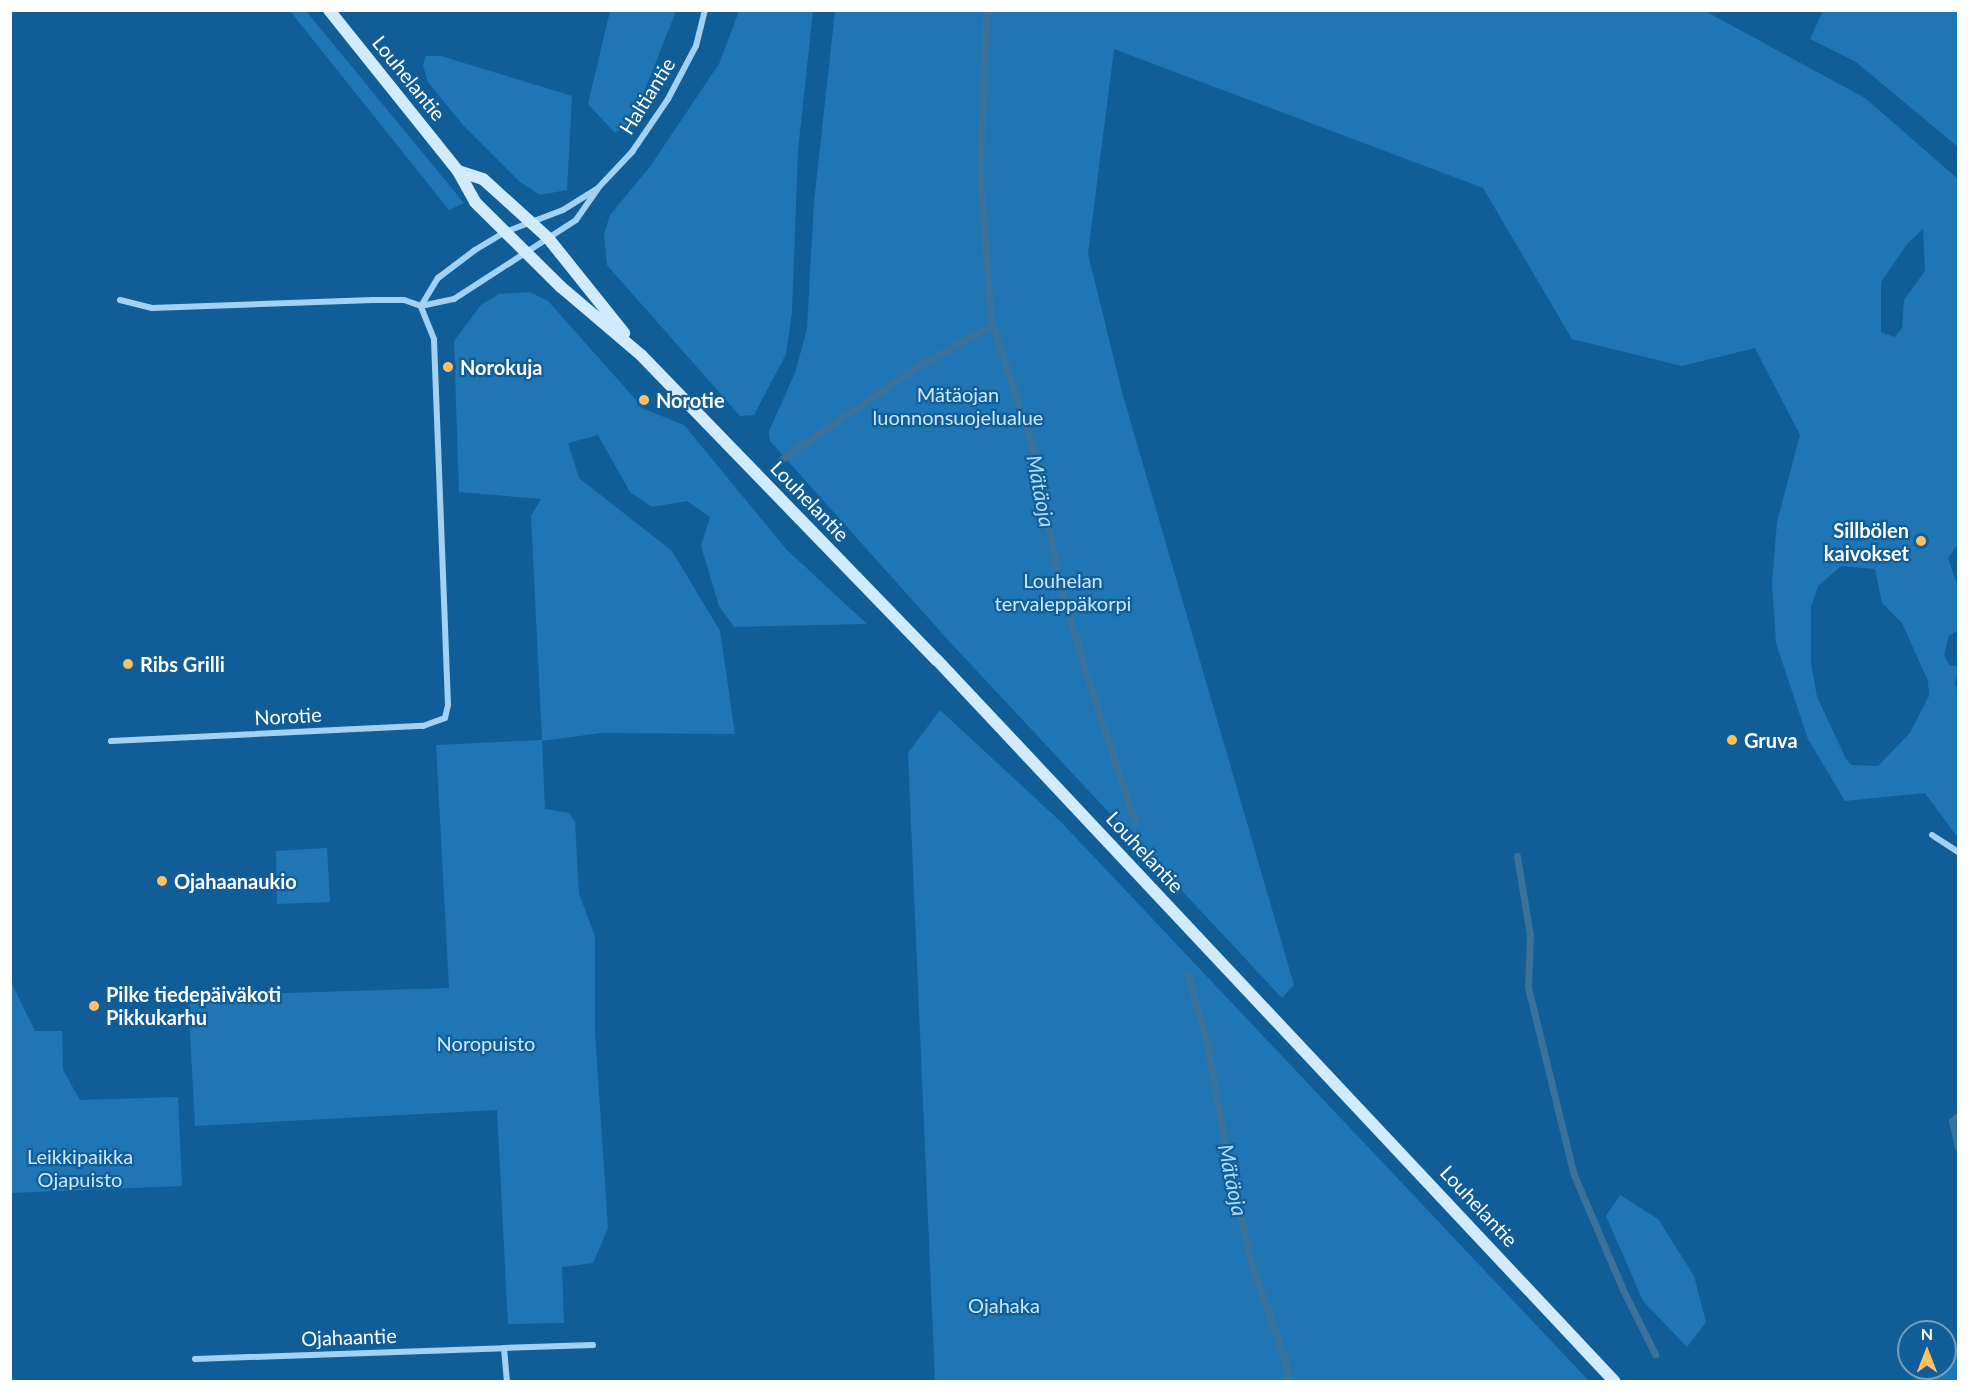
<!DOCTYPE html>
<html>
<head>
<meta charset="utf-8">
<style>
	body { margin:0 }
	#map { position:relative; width:1969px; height:1392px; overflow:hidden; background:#115d98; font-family:Lato,sans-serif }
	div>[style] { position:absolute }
	.green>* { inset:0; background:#2076b5 }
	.stream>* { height:7px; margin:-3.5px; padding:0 3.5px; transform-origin:3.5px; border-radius:3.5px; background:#3b729c }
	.street>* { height:6px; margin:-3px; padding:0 3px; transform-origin:3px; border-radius:3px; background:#a2d1f4 }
	.secondary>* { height:12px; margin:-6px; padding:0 6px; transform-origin:6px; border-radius:6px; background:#d2eafd }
	.dots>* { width:16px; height:16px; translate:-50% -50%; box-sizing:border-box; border:3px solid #115d98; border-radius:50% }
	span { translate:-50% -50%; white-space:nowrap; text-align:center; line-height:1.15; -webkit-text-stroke:4.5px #115d98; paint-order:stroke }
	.street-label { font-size:20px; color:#fff }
	.poi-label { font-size:20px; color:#fff; font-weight:700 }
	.left { translate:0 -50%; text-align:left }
	.right { translate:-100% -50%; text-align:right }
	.park-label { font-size:20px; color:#cae8fe }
	.water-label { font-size:21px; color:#aedbfa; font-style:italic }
	.frame { position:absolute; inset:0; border:12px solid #fff; pointer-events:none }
	.north { position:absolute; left:1897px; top:1320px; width:60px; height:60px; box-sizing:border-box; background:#115d98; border:2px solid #709ec1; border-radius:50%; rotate:0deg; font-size:16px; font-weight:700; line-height:24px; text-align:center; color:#fff }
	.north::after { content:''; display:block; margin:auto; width:21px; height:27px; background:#ffbf65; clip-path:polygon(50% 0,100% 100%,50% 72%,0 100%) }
</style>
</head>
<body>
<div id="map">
	<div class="green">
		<i style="clip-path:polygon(290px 11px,306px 11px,464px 203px,449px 210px)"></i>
		<i style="clip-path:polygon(610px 11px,676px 11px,633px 120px,615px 133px,588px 104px)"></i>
		<i style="clip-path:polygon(739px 11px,813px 11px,798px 150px,792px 312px,786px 354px,754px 415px,740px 416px,607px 265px,604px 234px,610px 215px,649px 168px,719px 64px)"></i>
		<i style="clip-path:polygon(evenodd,835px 11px,1705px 11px,1865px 98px,1958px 179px,1958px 544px,1948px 558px,1958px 587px,1958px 631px,1949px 635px,1944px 655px,1949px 665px,1958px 667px,1955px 684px,1958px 691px,1958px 838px,1925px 793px,1845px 801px,1808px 739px,1776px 643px,1772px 583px,1777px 522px,1800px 435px,1755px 348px,1682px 366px,1572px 339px,1483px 188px,1114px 49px,1088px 254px,1122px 392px,1294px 985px,1282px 998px,949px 641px,770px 441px,769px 431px,795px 373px,807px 329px,814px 202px,835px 11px,1923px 229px,1925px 271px,1904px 300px,1902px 328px,1895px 337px,1881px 332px,1881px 282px,1908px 243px,1923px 229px,835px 11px,1841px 566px,1875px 569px,1882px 603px,1902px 623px,1928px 681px,1929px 696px,1910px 733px,1878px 766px,1852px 765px,1846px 759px,1817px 697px,1811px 663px,1811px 607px,1818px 586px,1841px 566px)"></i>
		<i style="clip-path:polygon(1823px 11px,1958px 11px,1958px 147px,1856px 62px,1810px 39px)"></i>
		<i style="clip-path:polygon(426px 56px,441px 56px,572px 96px,567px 190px,540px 195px,520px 182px,463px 125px,428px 82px,423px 65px)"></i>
		<i style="clip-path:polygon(530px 292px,548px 301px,644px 409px,684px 425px,787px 550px,867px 624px,734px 627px,719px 606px,701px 546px,710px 517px,687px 501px,652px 507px,630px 492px,598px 435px,568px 443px,579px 478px,672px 551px,720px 631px,735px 734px,601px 733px,542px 741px,545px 809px,569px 813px,575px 822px,579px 894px,595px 936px,595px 1034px,608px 1228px,593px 1263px,562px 1267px,564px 1323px,508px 1324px,497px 1110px,195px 1126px,188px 996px,449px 988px,436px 745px,542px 740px,531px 516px,541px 499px,459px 492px,454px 341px,481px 305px,499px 294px)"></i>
		<i style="clip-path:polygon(940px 710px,1061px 822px,1589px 1381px,935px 1381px,908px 753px)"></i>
		<i style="clip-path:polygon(327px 848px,330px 902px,277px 904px,276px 851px)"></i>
		<i style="clip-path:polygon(10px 980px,35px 1031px,62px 1031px,63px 1070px,80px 1100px,178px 1097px,182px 1186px,11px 1193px)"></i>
		<i style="clip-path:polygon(1620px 1195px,1658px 1219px,1694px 1276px,1706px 1322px,1687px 1347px,1643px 1301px,1606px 1216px)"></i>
		<i style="clip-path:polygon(1958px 1350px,1958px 1381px,1916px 1381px,1934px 1368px,1945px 1368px,1945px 1360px)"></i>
	</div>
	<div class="stream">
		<i style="left:986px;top:10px;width:164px;rotate:92.1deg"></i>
		<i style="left:980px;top:174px;width:146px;rotate:85.7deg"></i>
		<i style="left:991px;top:320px;width:132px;rotate:71.8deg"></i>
		<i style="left:1032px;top:445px;width:138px;rotate:78.7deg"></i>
		<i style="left:1059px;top:580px;width:93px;rotate:73.7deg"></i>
		<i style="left:1085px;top:669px;width:161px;rotate:71.9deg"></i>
		<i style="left:782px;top:459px;width:168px;rotate:-34.4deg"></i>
		<i style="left:921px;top:364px;width:82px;rotate:-28.4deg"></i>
		<i style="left:1517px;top:856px;width:80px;rotate:80.7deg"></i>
		<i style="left:1530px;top:935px;width:52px;rotate:92.2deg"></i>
		<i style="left:1528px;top:987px;width:194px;rotate:76.3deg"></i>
		<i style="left:1574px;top:1175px;width:125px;rotate:66.9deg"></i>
		<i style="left:1623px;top:1290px;width:72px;rotate:63.4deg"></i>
		<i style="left:1188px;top:975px;width:71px;rotate:74.4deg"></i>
		<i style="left:1207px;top:1043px;width:132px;rotate:80deg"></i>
		<i style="left:1230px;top:1173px;width:95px;rotate:76.6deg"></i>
		<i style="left:1252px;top:1265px;width:101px;rotate:70.8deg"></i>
		<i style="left:1285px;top:1360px;width:22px;rotate:82deg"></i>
		<i style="left:1958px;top:1116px;width:8px;rotate:140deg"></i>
		<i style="left:1952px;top:1121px;width:27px;rotate:77deg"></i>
		<i style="left:1945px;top:1360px;width:16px;rotate:-38deg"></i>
		<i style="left:1916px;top:1382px;width:23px;rotate:-38deg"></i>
	</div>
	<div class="street">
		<i style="left:120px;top:300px;width:33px;rotate:14deg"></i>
		<i style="left:152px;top:308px;width:221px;rotate:-2.1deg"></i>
		<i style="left:373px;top:300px;width:31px"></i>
		<i style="left:404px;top:300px;width:18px;rotate:19deg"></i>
		<i style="left:421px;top:306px;width:34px;rotate:-12deg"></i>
		<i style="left:454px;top:299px;width:145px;rotate:-32.9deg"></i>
		<i style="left:576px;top:220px;width:39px;rotate:-55deg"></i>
		<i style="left:598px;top:188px;width:50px;rotate:-46.6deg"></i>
		<i style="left:632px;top:152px;width:64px;rotate:-55.8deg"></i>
		<i style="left:668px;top:99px;width:60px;rotate:-62.2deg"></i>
		<i style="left:696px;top:46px;width:37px;rotate:-76deg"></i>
		<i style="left:421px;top:306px;width:33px;rotate:-59deg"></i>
		<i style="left:438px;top:278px;width:46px;rotate:-37.1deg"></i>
		<i style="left:475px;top:250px;width:35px;rotate:-31deg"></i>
		<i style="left:505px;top:232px;width:62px;rotate:-20.8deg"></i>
		<i style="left:563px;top:210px;width:39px;rotate:-32deg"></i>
		<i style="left:111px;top:741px;width:312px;rotate:-2.8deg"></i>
		<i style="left:423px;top:726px;width:23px;rotate:-20deg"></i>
		<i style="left:445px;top:718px;width:13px;rotate:-77deg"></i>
		<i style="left:448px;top:705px;width:366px;rotate:-92.2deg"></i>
		<i style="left:434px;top:339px;width:35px;rotate:-112deg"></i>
		<i style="left:1932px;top:835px;width:31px;rotate:33deg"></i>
		<i style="left:504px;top:1348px;width:89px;rotate:-1.9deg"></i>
		<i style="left:195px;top:1359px;width:309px;rotate:-2deg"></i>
		<i style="left:504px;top:1348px;width:34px;rotate:85deg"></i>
	</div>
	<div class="secondary">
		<i style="left:329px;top:10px;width:206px;rotate:51.3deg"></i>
		<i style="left:458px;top:171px;width:35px;rotate:61deg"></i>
		<i style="left:475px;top:202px;width:121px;rotate:44.7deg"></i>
		<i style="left:561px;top:287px;width:105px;rotate:40.4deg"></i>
		<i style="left:641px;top:355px;width:425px;rotate:45.9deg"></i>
		<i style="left:937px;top:660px;width:990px;rotate:46.8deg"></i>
		<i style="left:458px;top:171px;width:26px;rotate:18deg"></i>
		<i style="left:483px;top:179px;width:88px;rotate:42.2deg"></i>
		<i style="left:548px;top:238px;width:122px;rotate:51.3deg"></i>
	</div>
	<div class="dots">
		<i style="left:448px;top:367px;background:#ffbf65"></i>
		<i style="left:644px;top:400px;background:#ffbf65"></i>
		<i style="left:1921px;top:541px;background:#ffbf65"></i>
		<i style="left:128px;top:664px;background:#ffbf65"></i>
		<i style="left:1732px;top:740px;background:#ffbf65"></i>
		<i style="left:162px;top:881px;background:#ffbf65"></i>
		<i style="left:94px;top:1006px;background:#ffbf65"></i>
	</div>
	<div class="street-label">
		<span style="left:409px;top:78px;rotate:51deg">Louhelantie</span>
		<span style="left:647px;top:96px;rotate:-58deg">Haltiantie</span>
		<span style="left:810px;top:501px;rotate:46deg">Louhelantie</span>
		<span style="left:288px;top:716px;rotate:-3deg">Norotie</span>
		<span style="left:1145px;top:852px;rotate:47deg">Louhelantie</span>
		<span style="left:1479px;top:1206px;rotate:47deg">Louhelantie</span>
		<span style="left:349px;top:1337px;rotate:-2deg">Ojahaantie</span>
	</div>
	<div class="poi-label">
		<span class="left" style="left:460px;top:367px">Norokuja</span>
		<span class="left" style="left:656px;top:400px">Norotie</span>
		<span class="right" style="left:1909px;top:542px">Sillbölen<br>kaivokset</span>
		<span class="left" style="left:140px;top:664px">Ribs Grilli</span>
		<span class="left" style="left:1744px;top:740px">Gruva</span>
		<span class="left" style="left:174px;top:881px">Ojahaanaukio</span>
		<span class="left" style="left:106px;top:1006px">Pilke tiedepäiväkoti<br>Pikkukarhu</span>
	</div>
	<div class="park-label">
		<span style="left:958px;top:406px">Mätäojan<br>luonnonsuojelualue</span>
		<span style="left:1063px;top:592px">Louhelan<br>tervaleppäkorpi</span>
		<span style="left:486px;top:1043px">Noropuisto</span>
		<span style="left:80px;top:1168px">Leikkipaikka<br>Ojapuisto</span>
		<span style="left:1004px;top:1305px">Ojahaka</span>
	</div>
	<div class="water-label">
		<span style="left:1041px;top:491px;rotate:79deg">Mätäoja</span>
		<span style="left:1233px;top:1180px;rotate:78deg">Mätäoja</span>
	</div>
	<div class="frame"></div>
	<div class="north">N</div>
</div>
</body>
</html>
